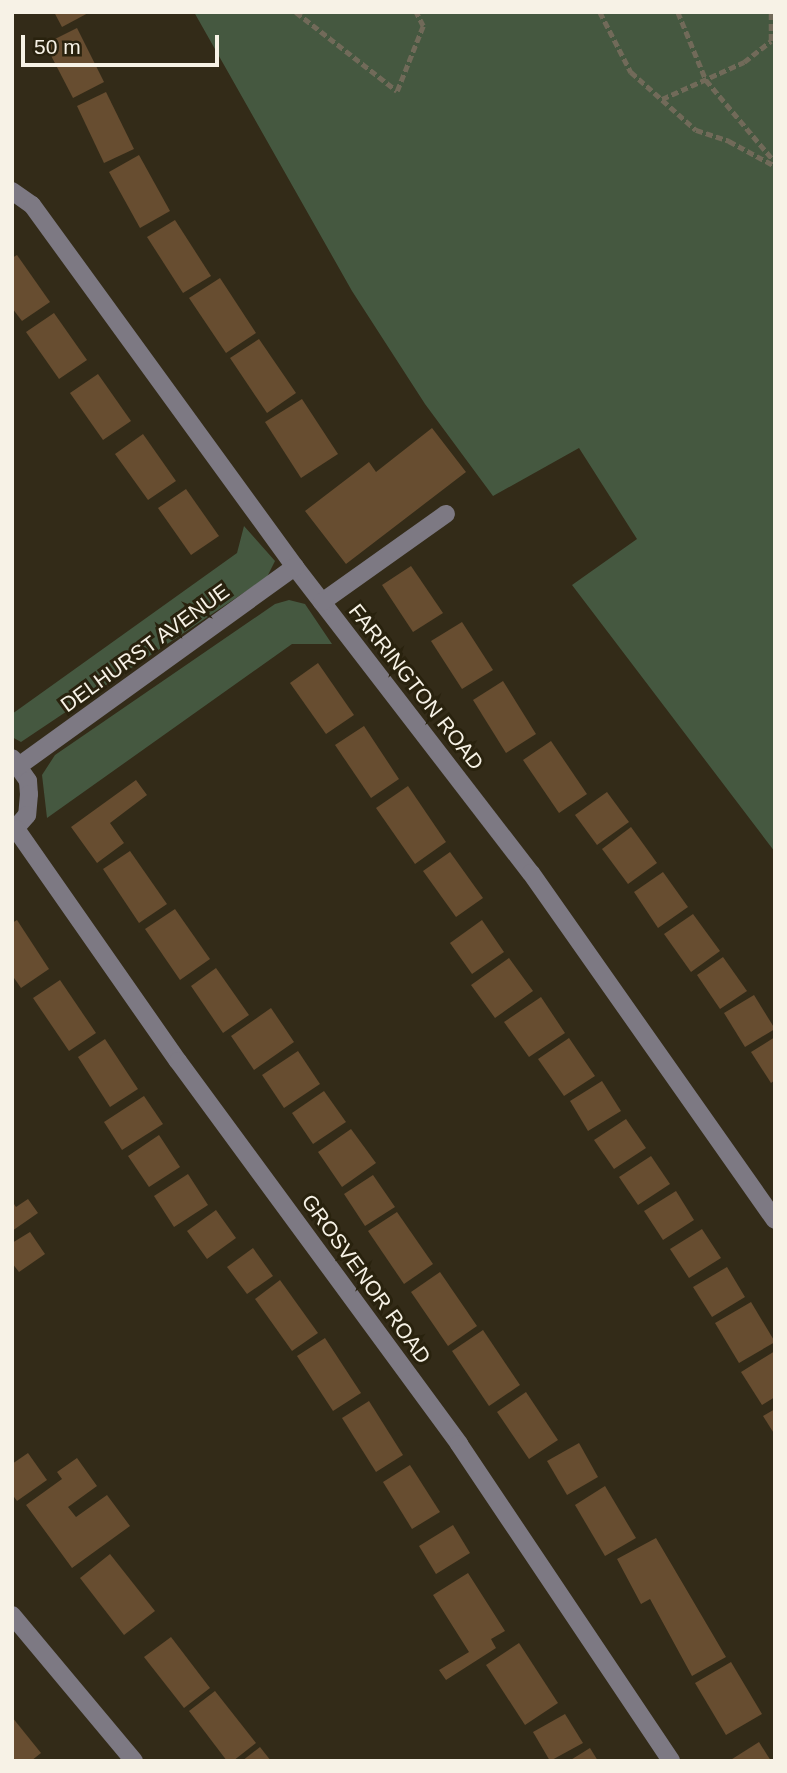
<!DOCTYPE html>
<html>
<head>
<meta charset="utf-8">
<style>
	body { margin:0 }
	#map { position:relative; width:787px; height:1773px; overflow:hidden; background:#332b18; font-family:Arial,sans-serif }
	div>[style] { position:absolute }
	.green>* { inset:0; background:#455840 }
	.building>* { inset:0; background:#674d30 }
	.path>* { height:4.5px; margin-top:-2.25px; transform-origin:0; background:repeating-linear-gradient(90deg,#716a59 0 7px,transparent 0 10.5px) }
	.minor>* { height:18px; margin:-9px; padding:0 9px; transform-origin:9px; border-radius:9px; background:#7d7983 }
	span { translate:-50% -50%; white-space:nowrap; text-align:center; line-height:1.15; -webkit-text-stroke:6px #29220e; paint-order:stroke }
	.street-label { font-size:21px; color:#f7f2e6 }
	.frame { position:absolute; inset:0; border:14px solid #f7f2e6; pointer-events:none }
	.scale { position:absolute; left:21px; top:35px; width:198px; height:32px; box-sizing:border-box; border:4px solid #f7f2e6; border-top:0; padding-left:9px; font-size:21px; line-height:24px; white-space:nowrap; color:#f7f2e6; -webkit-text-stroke:5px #29220e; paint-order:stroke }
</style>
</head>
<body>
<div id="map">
	<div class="green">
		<i style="clip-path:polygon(194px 12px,775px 12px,775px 852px,572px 585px,637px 539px,579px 448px,493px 496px,425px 404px,352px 291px)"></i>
		<i style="clip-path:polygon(244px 526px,275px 561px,267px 577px,21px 742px,12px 737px,12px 714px,237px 553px)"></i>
		<i style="clip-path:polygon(289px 600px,305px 604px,332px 644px,292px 644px,47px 818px,42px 775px,55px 755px,275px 604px)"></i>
	</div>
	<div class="building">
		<i style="clip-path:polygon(54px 12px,90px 12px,62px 27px)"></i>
		<i style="clip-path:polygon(77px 28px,104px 82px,73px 98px,45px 44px)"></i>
		<i style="clip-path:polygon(106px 92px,134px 149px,104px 163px,77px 106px)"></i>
		<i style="clip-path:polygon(139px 155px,170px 211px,140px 228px,109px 172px)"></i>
		<i style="clip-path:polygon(175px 220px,211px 276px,183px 293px,147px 237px)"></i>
		<i style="clip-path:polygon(17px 255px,50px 302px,22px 321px,12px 308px,12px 258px)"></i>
		<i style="clip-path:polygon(220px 278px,256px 333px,226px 353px,189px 298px)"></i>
		<i style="clip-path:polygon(54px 313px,87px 360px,59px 379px,26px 332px)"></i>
		<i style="clip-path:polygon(259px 339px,296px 393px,267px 413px,230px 358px)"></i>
		<i style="clip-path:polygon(98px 374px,131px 421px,103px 440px,70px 393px)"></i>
		<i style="clip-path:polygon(302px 399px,338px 454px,301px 478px,265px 422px)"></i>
		<i style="clip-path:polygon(432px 428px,466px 472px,346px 564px,305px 511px,369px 462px,376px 472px)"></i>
		<i style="clip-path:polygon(143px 434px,176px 481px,148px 500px,115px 454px)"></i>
		<i style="clip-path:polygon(186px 489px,219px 536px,191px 555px,158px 508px)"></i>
		<i style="clip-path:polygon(411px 566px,443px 613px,413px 632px,382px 585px)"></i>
		<i style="clip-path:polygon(462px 622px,493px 670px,462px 689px,431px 641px)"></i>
		<i style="clip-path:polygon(318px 663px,354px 715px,326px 734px,290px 683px)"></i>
		<i style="clip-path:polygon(503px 681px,536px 734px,506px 753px,473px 700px)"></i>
		<i style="clip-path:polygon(364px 726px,399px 779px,371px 798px,335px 745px)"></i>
		<i style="clip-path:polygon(551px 741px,587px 794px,559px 813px,523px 760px)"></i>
		<i style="clip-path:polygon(136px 780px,147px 795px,110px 823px,124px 843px,97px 863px,71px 827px)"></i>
		<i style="clip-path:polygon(408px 786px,446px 842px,415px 864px,376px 808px)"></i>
		<i style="clip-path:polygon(607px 792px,629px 822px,597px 845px,575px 815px)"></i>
		<i style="clip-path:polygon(631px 827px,657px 863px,628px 884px,602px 849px)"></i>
		<i style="clip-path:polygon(130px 851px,167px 904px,139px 923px,103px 869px)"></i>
		<i style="clip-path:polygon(450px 852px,483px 898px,456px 917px,423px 871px)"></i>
		<i style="clip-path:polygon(663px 872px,688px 907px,658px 928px,634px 892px)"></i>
		<i style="clip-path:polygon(175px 909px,210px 959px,180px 980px,145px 929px)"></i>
		<i style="clip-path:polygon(693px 914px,720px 951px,691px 972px,664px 934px)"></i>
		<i style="clip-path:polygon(17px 920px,49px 969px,21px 988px,12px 975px,12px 923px)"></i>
		<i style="clip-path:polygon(482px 920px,504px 952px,472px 974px,450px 943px)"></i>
		<i style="clip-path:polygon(723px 957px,747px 991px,720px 1009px,697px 975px)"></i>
		<i style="clip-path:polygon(509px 958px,533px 991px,495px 1018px,471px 985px)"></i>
		<i style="clip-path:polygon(216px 968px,249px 1015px,223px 1033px,191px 986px)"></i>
		<i style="clip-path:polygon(60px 980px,96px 1033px,69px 1051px,33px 998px)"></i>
		<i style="clip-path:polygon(754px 995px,775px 1029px,745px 1047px,724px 1013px)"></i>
		<i style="clip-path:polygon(541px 997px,565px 1033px,529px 1057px,504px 1022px)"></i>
		<i style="clip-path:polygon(271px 1008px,294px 1042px,254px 1070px,231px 1036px)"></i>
		<i style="clip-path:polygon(775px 1037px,775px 1080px,771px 1083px,751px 1052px)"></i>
		<i style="clip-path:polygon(569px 1038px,595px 1076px,564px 1096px,538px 1059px)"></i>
		<i style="clip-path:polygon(105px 1039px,138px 1089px,110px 1107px,78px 1057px)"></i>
		<i style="clip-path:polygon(298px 1051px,320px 1084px,284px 1108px,262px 1075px)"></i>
		<i style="clip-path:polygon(602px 1081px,621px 1111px,588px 1131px,570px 1101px)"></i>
		<i style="clip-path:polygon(324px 1091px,346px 1122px,313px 1144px,292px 1113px)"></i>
		<i style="clip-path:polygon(144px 1096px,163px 1124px,122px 1150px,104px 1122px)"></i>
		<i style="clip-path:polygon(626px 1119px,646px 1148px,614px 1169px,594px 1140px)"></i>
		<i style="clip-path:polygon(351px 1129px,376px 1163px,342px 1187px,318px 1152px)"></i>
		<i style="clip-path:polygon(159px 1135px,180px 1167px,149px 1187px,128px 1156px)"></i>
		<i style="clip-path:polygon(651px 1156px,670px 1184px,638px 1205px,619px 1177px)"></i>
		<i style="clip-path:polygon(188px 1174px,208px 1205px,174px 1227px,154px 1196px)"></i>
		<i style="clip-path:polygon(373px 1175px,395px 1207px,365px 1226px,344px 1194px)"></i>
		<i style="clip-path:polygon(676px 1191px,694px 1220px,663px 1240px,644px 1211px)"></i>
		<i style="clip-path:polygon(28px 1199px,38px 1213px,12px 1231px,12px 1201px,16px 1207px)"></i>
		<i style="clip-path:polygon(216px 1210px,236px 1238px,207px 1259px,187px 1231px)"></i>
		<i style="clip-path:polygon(397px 1212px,433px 1264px,404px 1284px,368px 1231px)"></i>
		<i style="clip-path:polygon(702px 1229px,721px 1258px,689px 1278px,670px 1249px)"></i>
		<i style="clip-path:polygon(30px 1232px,45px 1254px,19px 1272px,12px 1263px,12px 1243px)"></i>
		<i style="clip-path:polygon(253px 1248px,273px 1276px,247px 1294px,227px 1267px)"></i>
		<i style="clip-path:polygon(727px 1267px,745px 1297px,712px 1317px,693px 1287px)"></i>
		<i style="clip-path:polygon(440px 1272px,477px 1326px,448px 1346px,411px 1292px)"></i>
		<i style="clip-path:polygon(280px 1280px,318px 1333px,292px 1351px,255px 1299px)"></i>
		<i style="clip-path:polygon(751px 1302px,775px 1342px,739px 1363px,715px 1323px)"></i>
		<i style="clip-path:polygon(483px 1330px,520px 1385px,489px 1406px,452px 1351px)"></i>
		<i style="clip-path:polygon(325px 1338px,361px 1393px,333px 1411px,297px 1356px)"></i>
		<i style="clip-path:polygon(775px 1351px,775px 1397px,762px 1405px,741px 1372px)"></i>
		<i style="clip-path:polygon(526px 1392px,558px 1440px,529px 1459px,497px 1412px)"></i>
		<i style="clip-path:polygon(369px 1401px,403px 1455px,376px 1472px,342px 1418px)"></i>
		<i style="clip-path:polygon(775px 1409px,775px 1435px,763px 1416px)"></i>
		<i style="clip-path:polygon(579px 1443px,598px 1477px,567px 1495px,547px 1461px)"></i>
		<i style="clip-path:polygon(28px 1453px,47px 1480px,17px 1501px,12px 1494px,12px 1464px)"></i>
		<i style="clip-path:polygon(77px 1458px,97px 1486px,68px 1507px,76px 1517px,107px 1495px,130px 1526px,72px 1568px,26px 1505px,62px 1479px,57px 1472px)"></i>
		<i style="clip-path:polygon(410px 1465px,440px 1512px,412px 1529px,383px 1482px)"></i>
		<i style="clip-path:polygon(605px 1486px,636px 1538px,605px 1556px,575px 1505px)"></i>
		<i style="clip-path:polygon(453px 1525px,470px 1553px,436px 1574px,419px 1546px)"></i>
		<i style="clip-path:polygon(656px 1538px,726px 1657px,692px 1676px,650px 1599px,641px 1604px,617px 1559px)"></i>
		<i style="clip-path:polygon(110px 1554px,155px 1611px,124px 1635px,80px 1578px)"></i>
		<i style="clip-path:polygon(468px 1573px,505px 1631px,491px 1639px,496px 1648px,446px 1680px,439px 1670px,469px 1652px,433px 1595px)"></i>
		<i style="clip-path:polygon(171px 1637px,210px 1688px,184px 1708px,144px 1657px)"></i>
		<i style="clip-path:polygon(519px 1643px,558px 1703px,525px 1725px,486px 1665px)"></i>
		<i style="clip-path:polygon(731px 1662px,762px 1714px,726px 1735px,695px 1683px)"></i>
		<i style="clip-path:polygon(215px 1691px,256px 1743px,233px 1761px,227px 1761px,189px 1711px)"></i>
		<i style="clip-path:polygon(565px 1714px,583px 1743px,550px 1761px,533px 1732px)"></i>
		<i style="clip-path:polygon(12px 1717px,41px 1753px,31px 1761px,12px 1761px)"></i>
		<i style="clip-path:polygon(759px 1742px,771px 1761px,729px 1761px)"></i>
		<i style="clip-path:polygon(260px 1747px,271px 1761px,242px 1761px)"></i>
		<i style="clip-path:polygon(590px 1748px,598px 1761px,569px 1761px)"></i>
	</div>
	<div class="path">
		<i style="left:296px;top:12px;width:128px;rotate:38deg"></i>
		<i style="left:397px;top:91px;width:70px;rotate:-68.2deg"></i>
		<i style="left:423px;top:26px;width:16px;rotate:-117deg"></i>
		<i style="left:600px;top:12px;width:68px;rotate:62.7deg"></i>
		<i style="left:631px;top:72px;width:87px;rotate:41.7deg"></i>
		<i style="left:696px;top:130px;width:35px;rotate:18deg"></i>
		<i style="left:729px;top:141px;width:52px;rotate:28.5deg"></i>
		<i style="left:678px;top:12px;width:74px;rotate:67.6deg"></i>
		<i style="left:706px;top:80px;width:107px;rotate:49.9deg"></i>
		<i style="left:662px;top:99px;width:90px;rotate:-24.3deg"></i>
		<i style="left:744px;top:62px;width:34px;rotate:-38deg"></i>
		<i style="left:771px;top:41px;width:29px;rotate:-90deg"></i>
	</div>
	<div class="minor">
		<i style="left:12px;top:191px;width:24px;rotate:35deg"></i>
		<i style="left:32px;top:205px;width:447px;rotate:54deg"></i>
		<i style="left:295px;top:567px;width:386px;rotate:52.4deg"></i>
		<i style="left:531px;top:873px;width:424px;rotate:54.9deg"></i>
		<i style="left:322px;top:602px;width:152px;rotate:-35.4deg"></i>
		<i style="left:12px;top:758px;width:28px;rotate:55deg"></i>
		<i style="left:28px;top:781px;width:13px;rotate:86deg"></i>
		<i style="left:29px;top:794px;width:21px;rotate:95deg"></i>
		<i style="left:27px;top:815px;width:23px;rotate:131deg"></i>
		<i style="left:20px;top:765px;width:339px;rotate:-35.8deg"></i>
		<i style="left:16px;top:829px;width:283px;rotate:55.1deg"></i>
		<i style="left:178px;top:1061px;width:475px;rotate:53.7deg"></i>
		<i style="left:459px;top:1444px;width:381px;rotate:56.2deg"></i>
		<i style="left:12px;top:1615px;width:190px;rotate:50.1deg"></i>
	</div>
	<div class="street-label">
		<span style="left:145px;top:648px;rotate:-36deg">DELHURST AVENUE</span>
		<span style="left:416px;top:687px;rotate:52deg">FARRINGTON ROAD</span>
		<span style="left:366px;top:1279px;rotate:54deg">GROSVENOR ROAD</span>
	</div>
	<div class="frame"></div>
	<div class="scale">50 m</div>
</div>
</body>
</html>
